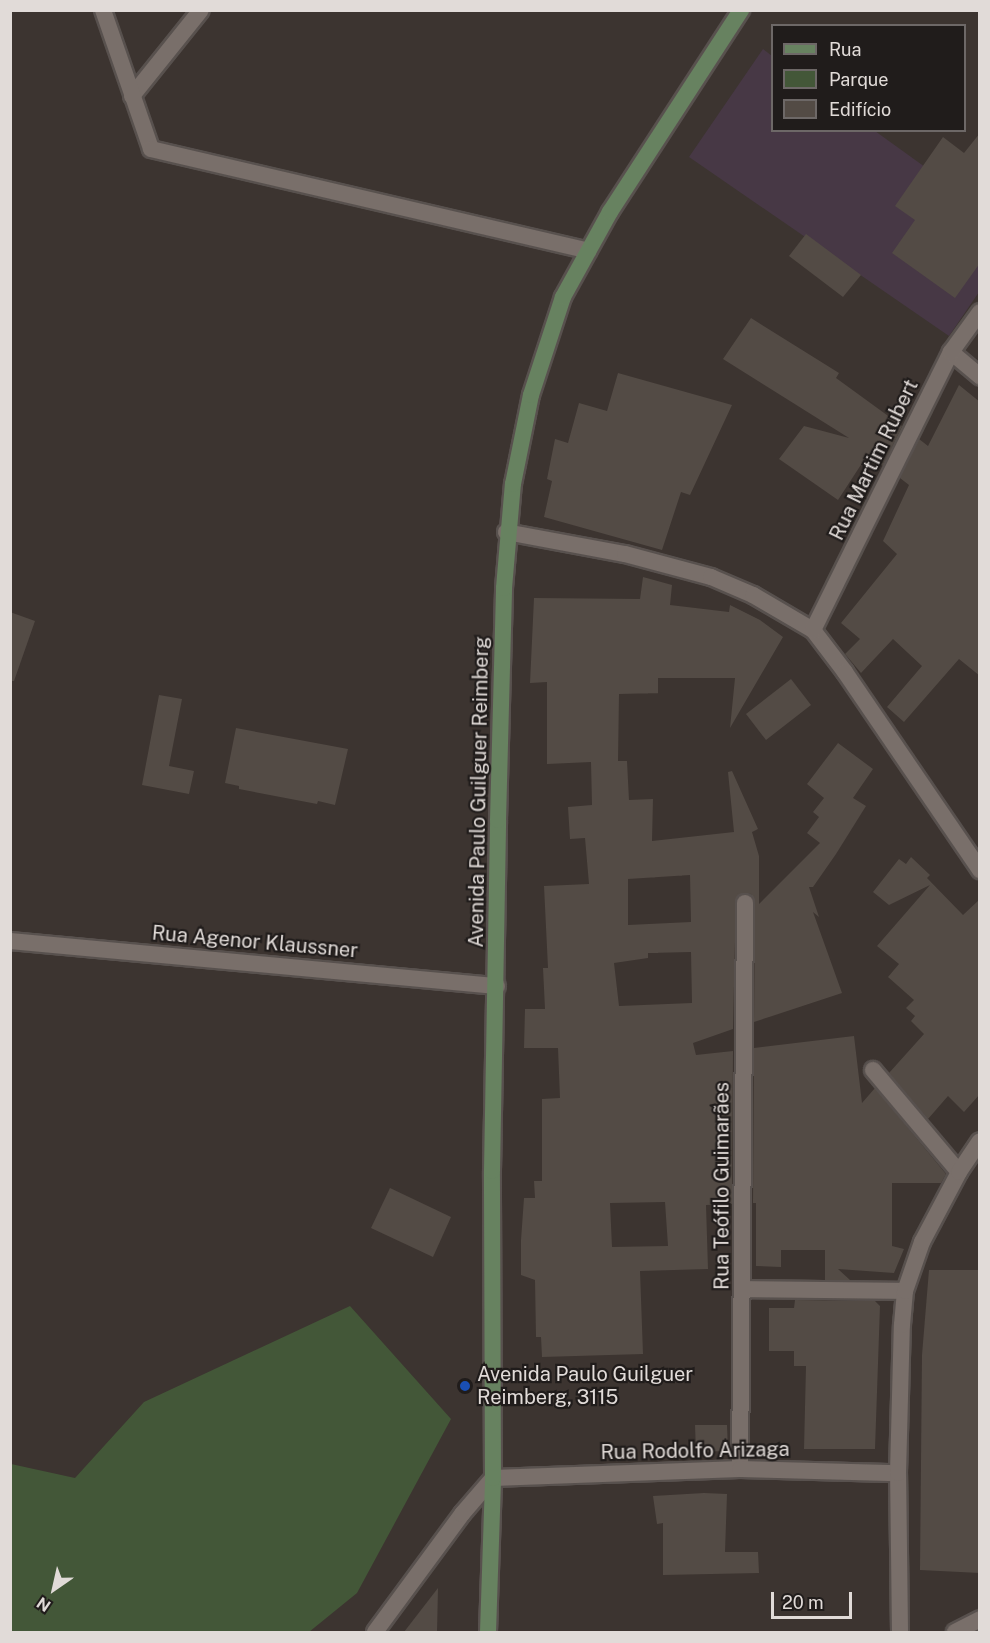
<!DOCTYPE html>
<html>
<head>
<meta charset="utf-8">
<style>
	body { margin:0 }
	#map { position:relative; width:990px; height:1643px; overflow:hidden; background:#3c3430; font-family:"Public Sans",sans-serif }
	div>[style] { position:absolute }
	.education>* { inset:0; background:#473845 }
	.green>* { inset:0; background:#435738 }
	.building>* { inset:0; background:#534b45 }
	.roads { filter:drop-shadow(2px 0 #58514e) drop-shadow(-2px 0 #58514e) drop-shadow(0 2px #58514e) drop-shadow(0 -2px #58514e) }
	.service>* { height:16px; margin:-8px; padding:0 8px; transform-origin:8px; border-radius:8px; background:#796f6a }
	.minor>* { height:16px; margin:-8px; padding:0 8px; transform-origin:8px; border-radius:8px; background:#796f6a }
	.tertiary>* { height:16px; margin:-8px; padding:0 8px; transform-origin:8px; border-radius:8px; background:#796f6a }
	.secondary>* { height:16px; margin:-8px; padding:0 8px; transform-origin:8px; border-radius:8px; background:#678260 }
	.dots>* { width:16px; height:16px; translate:-50% -50%; box-sizing:border-box; border:3px solid #201c1b; border-radius:50% }
	span { translate:-50% -50%; white-space:nowrap; text-align:center; line-height:1.15; -webkit-text-stroke:4.5px #201c1b; paint-order:stroke }
	.street-label { font-size:20px; color:#e1dbd8 }
	.poi-label { font-size:20px; color:#e1dbd8 }
	.left { translate:0 -50%; text-align:left }
	.frame { position:absolute; inset:0; border:12px solid #e1dbd8; pointer-events:none }
	.legend { position:absolute; left:771px; top:24px; width:195px; height:108px; box-sizing:border-box; background:#201c1b; border:2px solid #6d6867; margin:0; padding:8px 10px; list-style:none; font-size:18px; color:#e1dbd8 }
	.legend li { display:flex; align-items:center; gap:12px; height:30px }
	.legend b { width:30px; border:2px solid #6d6867 }
	.north { position:absolute; left:24px; top:1559px; width:60px; height:60px; -webkit-text-stroke:4px #201c1b; paint-order:stroke; rotate:214deg; font-size:16px; font-weight:700; line-height:24px; text-align:center; color:#e1dbd8 }
	.north::after { content:''; display:block; margin:auto; width:21px; height:27px; background:#e1dbd8; clip-path:polygon(50% 0,100% 100%,50% 72%,0 100%) }
	.scale { position:absolute; left:771px; top:1592px; width:81px; height:27px; box-sizing:border-box; border:3px solid #e1dbd8; border-top:0; padding-left:8px; font-size:18px; line-height:21px; white-space:nowrap; color:#e1dbd8; -webkit-text-stroke:4px #201c1b; paint-order:stroke }
</style>
</head>
<body>
<div id="map">
	<div class="education">
		<i style="clip-path:polygon(763px 49px,772px 56px,772px 130px,875px 131px,950px 185px,979px 141px,979px 292px,949px 336px,689px 157px)"></i>
	</div>
	<div class="green">
		<i style="clip-path:polygon(350px 1306px,451px 1419px,357px 1593px,309px 1632px,11px 1632px,11px 1464px,75px 1478px,144px 1402px)"></i>
	</div>
	<div class="building">
		<i style="clip-path:polygon(980px 133px,980px 263px,955px 298px,892px 253px,915px 220px,895px 206px,943px 137px,964px 153px)"></i>
		<i style="clip-path:polygon(806px 234px,861px 275px,843px 297px,789px 256px)"></i>
		<i style="clip-path:polygon(751px 318px,839px 373px,836px 378px,902px 426px,883px 466px,868px 454px,838px 500px,779px 459px,804px 426px,849px 438px,723px 359px)"></i>
		<i style="clip-path:polygon(618px 373px,732px 405px,690px 495px,681px 492px,662px 550px,544px 517px,552px 481px,547px 479px,555px 439px,568px 443px,579px 403px,607px 411px)"></i>
		<i style="clip-path:polygon(959px 385px,980px 402px,980px 676px,959px 659px,904px 722px,887px 707px,922px 666px,893px 639px,861px 673px,845px 654px,860px 639px,841px 623px,897px 554px,883px 541px,909px 485px,900px 478px,919px 439px,928px 446px)"></i>
		<i style="clip-path:polygon(evenodd,643px 577px,672px 585px,670px 605px,729px 612px,730px 605px,760px 620px,783px 637px,730px 728px,735px 678px,658px 678px,658px 693px,619px 694px,618px 761px,627px 761px,629px 800px,653px 799px,652px 841px,734px 832px,728px 772px,732px 771px,758px 829px,752px 832px,759px 856px,759px 904px,820px 843px,807px 833px,819px 817px,813px 812px,824px 798px,807px 784px,838px 743px,873px 769px,853px 798px,866px 806px,836px 854px,813px 887px,809px 887px,819px 917px,813px 912px,842px 993px,754px 1022px,755px 903px,751px 894px,746px 893px,736px 898px,733px 1029px,693px 1043px,696px 1055px,733px 1051px,732px 1204px,706px 1205px,708px 1269px,640px 1271px,643px 1354px,542px 1357px,541px 1337px,536px 1337px,535px 1280px,521px 1275px,521px 1240px,524px 1198px,535px 1198px,534px 1181px,542px 1181px,542px 1099px,560px 1098px,558px 1048px,524px 1048px,525px 1009px,545px 1009px,543px 968px,548px 968px,544px 886px,589px 884px,585px 838px,570px 839px,568px 807px,592px 805px,591px 762px,547px 764px,547px 682px,530px 683px,534px 598px,640px 599px,643px 577px,690px 875px,691px 922px,628px 925px,628px 879px,690px 875px,643px 577px,691px 952px,692px 1003px,619px 1006px,614px 963px,648px 958px,648px 953px,691px 952px,643px 577px,665px 1202px,668px 1246px,612px 1247px,610px 1203px,665px 1202px)"></i>
		<i style="clip-path:polygon(10px 612px,35px 621px,14px 681px,10px 681px)"></i>
		<i style="clip-path:polygon(791px 679px,811px 705px,766px 740px,746px 714px)"></i>
		<i style="clip-path:polygon(159px 695px,182px 699px,169px 766px,194px 771px,189px 794px,142px 785px)"></i>
		<i style="clip-path:polygon(236px 728px,348px 749px,335px 805px,318px 801px,317px 804px,239px 789px,239px 786px,225px 783px)"></i>
		<i style="clip-path:polygon(911px 857px,930px 875px,927px 878px,963px 915px,980px 899px,980px 1094px,964px 1112px,948px 1096px,928px 1119px,889px 1073px,924px 1034px,911px 1021px,915px 1016px,906px 1008px,914px 1000px,888px 977px,899px 964px,877px 946px,930px 885px,889px 905px,873px 892px,899px 859px,906px 864px)"></i>
		<i style="clip-path:polygon(854px 1036px,862px 1103px,875px 1088px,946px 1174px,941px 1183px,892px 1183px,892px 1246px,904px 1249px,894px 1273px,838px 1269px,850px 1280px,825px 1280px,825px 1250px,781px 1250px,781px 1267px,756px 1266px,756px 1203px,753px 1203px,754px 1048px)"></i>
		<i style="clip-path:polygon(390px 1188px,451px 1217px,433px 1257px,371px 1228px)"></i>
		<i style="clip-path:polygon(929px 1270px,980px 1270px,980px 1573px,920px 1570px,922px 1355px)"></i>
		<i style="clip-path:polygon(795px 1300px,875px 1301px,880px 1306px,875px 1449px,804px 1449px,806px 1366px,794px 1366px,794px 1351px,769px 1351px,769px 1308px,794px 1308px)"></i>
		<i style="clip-path:polygon(695px 1425px,727px 1425px,728px 1451px,696px 1452px)"></i>
		<i style="clip-path:polygon(704px 1493px,727px 1494px,725px 1552px,758px 1552px,759px 1573px,663px 1575px,663px 1523px,657px 1524px,653px 1496px)"></i>
		<i style="clip-path:polygon(438px 1588px,437px 1632px,404px 1632px)"></i>
	</div>
	<div class="roads">
		<div class="service">
			<i style="left:132px;top:96px;width:110px;rotate:-51.3deg"></i>
		</div>
		<div class="minor">
			<i style="left:103px;top:10px;width:147px;rotate:70.9deg"></i>
			<i style="left:151px;top:149px;width:449px;rotate:13.1deg"></i>
			<i style="left:951px;top:352px;width:38px;rotate:40deg"></i>
			<i style="left:506px;top:532px;width:121px;rotate:10.5deg"></i>
			<i style="left:625px;top:554px;width:89px;rotate:15deg"></i>
			<i style="left:711px;top:577px;width:46px;rotate:23.2deg"></i>
			<i style="left:753px;top:595px;width:69px;rotate:30.3deg"></i>
			<i style="left:813px;top:630px;width:53px;rotate:52.7deg"></i>
			<i style="left:845px;top:672px;width:240px;rotate:55.7deg"></i>
			<i style="left:813px;top:630px;width:310px;rotate:-63.6deg"></i>
			<i style="left:951px;top:352px;width:49px;rotate:-54.1deg"></i>
			<i style="left:10px;top:941px;width:489px;rotate:5.3deg"></i>
			<i style="left:873px;top:1070px;width:133px;rotate:49.9deg"></i>
			<i style="left:742px;top:1289px;width:163px;rotate:0.7deg"></i>
			<i style="left:740px;top:1469px;width:566px;rotate:-89.49deg"></i>
			<i style="left:493px;top:1478px;width:247px;rotate:-2.1deg"></i>
			<i style="left:740px;top:1469px;width:158px;rotate:1.5deg"></i>
			<i style="left:900px;top:1632px;width:159px;rotate:-90.7deg"></i>
			<i style="left:898px;top:1473px;width:148px;rotate:-88.5deg"></i>
			<i style="left:902px;top:1325px;width:34px;rotate:-85deg"></i>
			<i style="left:905px;top:1291px;width:52px;rotate:-70.9deg"></i>
			<i style="left:922px;top:1242px;width:79px;rotate:-62.1deg"></i>
			<i style="left:959px;top:1172px;width:37px;rotate:-56deg"></i>
			<i style="left:955px;top:1632px;width:28px;rotate:-27deg"></i>
		</div>
		<div class="tertiary">
			<i style="left:375px;top:1632px;width:147px;rotate:-53.6deg"></i>
			<i style="left:462px;top:1514px;width:48px;rotate:-49.3deg"></i>
		</div>
		<div class="secondary">
			<i style="left:488px;top:1632px;width:154px;rotate:-88.1deg"></i>
			<i style="left:493px;top:1478px;width:307px;rotate:-90.2deg"></i>
			<i style="left:492px;top:1171px;width:351px;rotate:-89deg"></i>
			<i style="left:498px;top:820px;width:232px;rotate:-88.5deg"></i>
			<i style="left:504px;top:588px;width:104px;rotate:-85.1deg"></i>
			<i style="left:513px;top:484px;width:91px;rotate:-78.6deg"></i>
			<i style="left:531px;top:395px;width:103px;rotate:-71.9deg"></i>
			<i style="left:563px;top:297px;width:97px;rotate:-61.1deg"></i>
			<i style="left:610px;top:212px;width:241px;rotate:-57deg"></i>
		</div>
	</div>
	<div class="dots">
		<i style="left:465px;top:1386px;background:#1a4fb4"></i>
	</div>
	<div class="street-label">
		<span style="left:874px;top:460px;rotate:-64deg">Rua Martim Rubert</span>
		<span style="left:479px;top:792px;rotate:-89deg">Avenida Paulo Guilguer Reimberg</span>
		<span style="left:255px;top:942px;rotate:5deg">Rua Agenor Klaussner</span>
		<span style="left:722px;top:1186px;rotate:-90deg">Rua Teófilo Guimarães</span>
		<span style="left:695px;top:1451px;rotate:-1deg">Rua Rodolfo Arizaga</span>
	</div>
	<div class="poi-label">
		<span class="left" style="left:477px;top:1386px">Avenida Paulo Guilguer<br>Reimberg, 3115</span>
	</div>
	<div class="frame"></div>
	<ul class="legend">
	<li><b style="height:8px;background:#678260"></b>Rua</li>
	<li><b style="height:16px;background:#435738"></b>Parque</li>
	<li><b style="height:16px;background:#534b45"></b>Edifício</li>
	</ul>
	<div class="north">N</div>
	<div class="scale">20 m</div>
</div>
</body>
</html>
